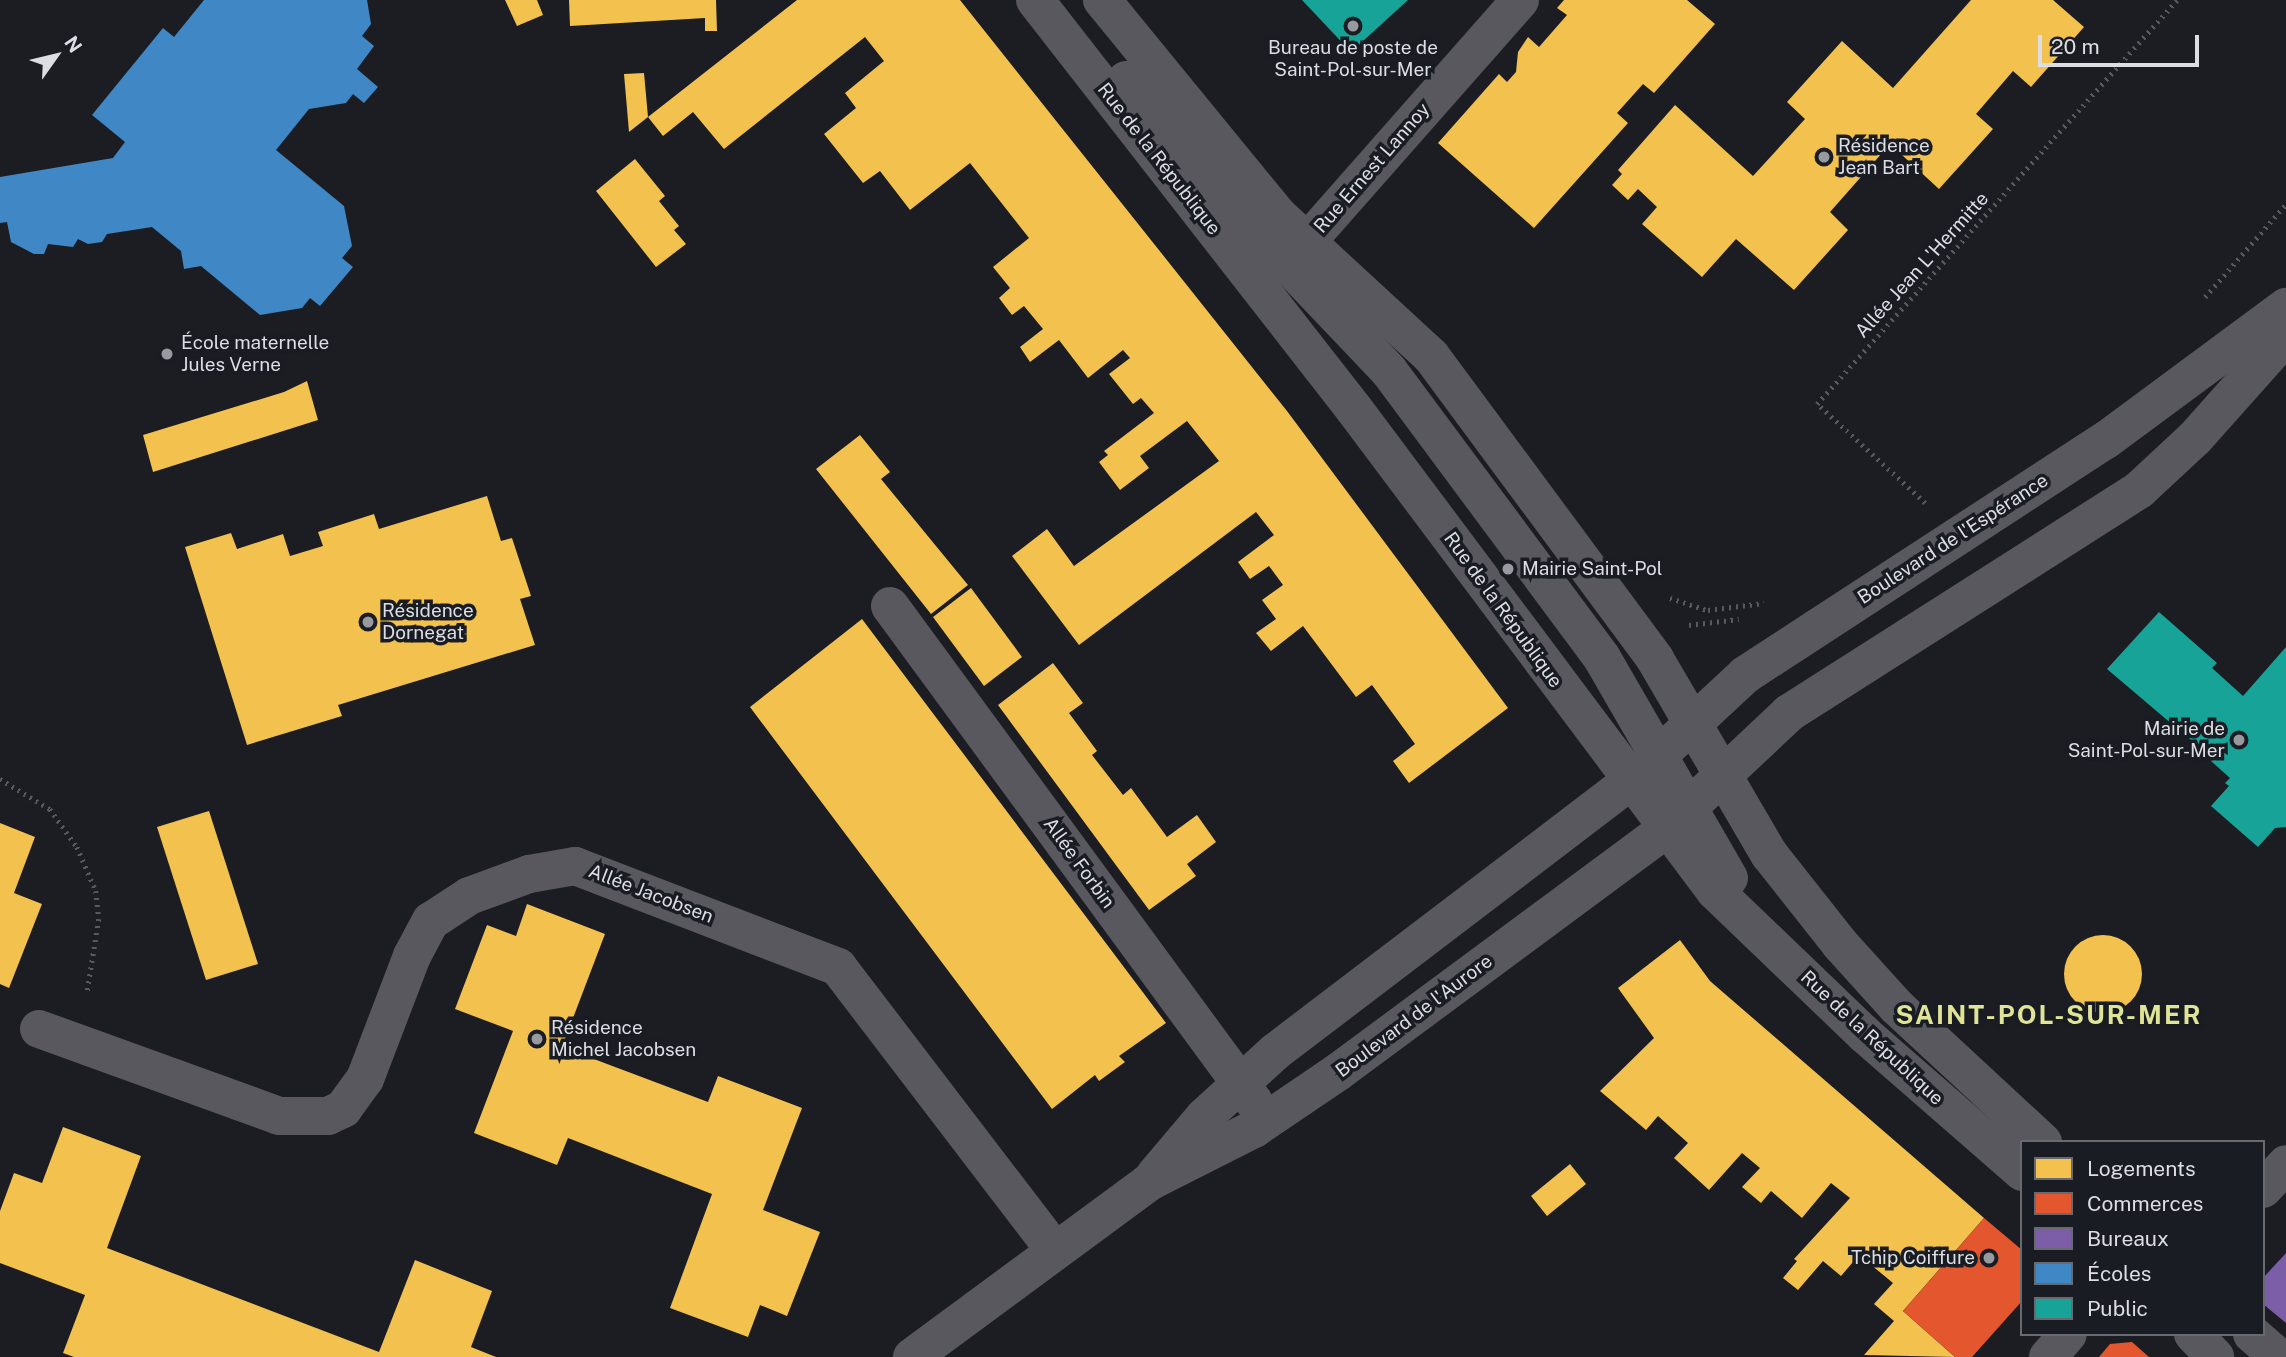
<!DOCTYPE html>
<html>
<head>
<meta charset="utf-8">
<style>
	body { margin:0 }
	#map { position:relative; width:2286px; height:1357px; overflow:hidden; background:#1c1d22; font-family:"Public Sans",sans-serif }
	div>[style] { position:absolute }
	.homes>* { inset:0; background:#f2c14e }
	.round { border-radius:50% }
	.shops>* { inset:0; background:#e4572e }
	.offices>* { inset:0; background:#7b5ea7 }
	.schools>* { inset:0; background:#3f88c5 }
	.public>* { inset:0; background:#17a398 }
	.path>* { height:4.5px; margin-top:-2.25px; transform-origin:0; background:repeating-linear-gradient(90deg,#5a595e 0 2px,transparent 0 7px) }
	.minor>* { height:38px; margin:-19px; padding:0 19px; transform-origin:19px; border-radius:19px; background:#5a585f }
	.dots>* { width:19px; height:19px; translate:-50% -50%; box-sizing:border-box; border:4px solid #1a1c24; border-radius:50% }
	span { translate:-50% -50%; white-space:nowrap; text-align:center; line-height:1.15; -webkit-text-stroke:7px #1a1c24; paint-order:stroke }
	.poi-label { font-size:19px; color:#dcdee3 }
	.left { translate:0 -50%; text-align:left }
	.right { translate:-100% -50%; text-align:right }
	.street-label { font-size:19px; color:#dcdee3 }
	.district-label { font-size:26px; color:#e0e496; font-weight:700; letter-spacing:2px }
	.legend { position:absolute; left:2020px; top:1140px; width:245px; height:196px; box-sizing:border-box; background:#1a1c24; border:2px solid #686a70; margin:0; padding:9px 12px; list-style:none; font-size:21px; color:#dcdee3 }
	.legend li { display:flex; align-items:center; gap:14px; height:35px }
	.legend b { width:35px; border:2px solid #686a70 }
	.north { position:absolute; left:21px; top:21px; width:70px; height:70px; -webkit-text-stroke:5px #1a1c24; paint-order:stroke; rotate:56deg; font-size:19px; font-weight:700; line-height:28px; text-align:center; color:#dcdee3 }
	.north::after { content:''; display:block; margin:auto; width:24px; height:32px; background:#dcdee3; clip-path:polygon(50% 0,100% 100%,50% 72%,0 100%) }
	.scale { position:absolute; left:2038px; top:35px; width:161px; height:32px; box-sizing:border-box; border:4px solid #dcdee3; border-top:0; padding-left:9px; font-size:21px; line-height:24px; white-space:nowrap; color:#dcdee3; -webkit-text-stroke:5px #1a1c24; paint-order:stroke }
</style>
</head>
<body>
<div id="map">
	<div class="homes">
		<i style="clip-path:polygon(505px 0,537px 0,543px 15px,517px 26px)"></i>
		<i style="clip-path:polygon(569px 0,716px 0,717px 31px,705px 31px,705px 18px,570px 26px)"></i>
		<i style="clip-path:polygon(797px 0,960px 0,1287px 411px,1508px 708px,1409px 783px,1393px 761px,1415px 744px,1372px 685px,1356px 697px,1303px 626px,1271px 651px,1256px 633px,1276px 619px,1262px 600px,1283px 585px,1269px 566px,1250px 579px,1238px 562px,1274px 535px,1256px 512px,1079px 645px,1012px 556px,1047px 529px,1074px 566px,1219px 461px,1187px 421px,1140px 456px,1149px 468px,1120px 490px,1099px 462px,1108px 455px,1104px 451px,1154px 413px,1141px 398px,1133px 404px,1109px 374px,1130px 358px,1123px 350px,1088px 378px,1059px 340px,1030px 362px,1020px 347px,1043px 329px,1024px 306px,1012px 315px,999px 298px,1010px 288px,993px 267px,1029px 238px,970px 163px,910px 210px,880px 171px,863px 183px,824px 134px,856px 108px,845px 93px,884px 61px,865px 37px,724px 149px,693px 112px,663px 136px,648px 117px)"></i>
		<i style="clip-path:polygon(1564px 0,1687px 0,1715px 24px,1654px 93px,1643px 84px,1617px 113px,1628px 123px,1534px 228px,1438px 143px,1499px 74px,1507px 82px,1516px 72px,1518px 52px,1528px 37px,1539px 47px,1567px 15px,1557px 8px)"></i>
		<i style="clip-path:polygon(1971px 0,2053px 0,2084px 27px,2031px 87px,2013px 71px,1976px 114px,1993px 129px,1939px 189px,1890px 144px,1830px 212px,1848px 230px,1794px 290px,1736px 239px,1702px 277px,1642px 224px,1657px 207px,1638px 189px,1628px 200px,1612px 185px,1622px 174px,1618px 170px,1675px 105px,1753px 176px,1805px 119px,1787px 102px,1842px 41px,1893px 88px)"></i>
		<i style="clip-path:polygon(644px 73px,648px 117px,629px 132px,624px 74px)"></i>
		<i style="clip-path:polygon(635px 159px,665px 196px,659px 201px,679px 226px,674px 230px,686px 244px,656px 267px,596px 191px)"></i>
		<i style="clip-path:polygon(307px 381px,318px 420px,153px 472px,143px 435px,284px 392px)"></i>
		<i style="clip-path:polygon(860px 435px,890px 472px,881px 479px,968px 585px,931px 614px,816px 469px)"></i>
		<i style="clip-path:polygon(487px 496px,501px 541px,512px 538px,531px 596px,520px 599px,535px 645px,338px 705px,342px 716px,247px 745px,185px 547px,231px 533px,237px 549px,283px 534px,290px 556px,323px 546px,318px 532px,374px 514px,379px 529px)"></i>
		<i style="clip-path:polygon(971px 588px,1022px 657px,984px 686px,933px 617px)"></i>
		<i style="clip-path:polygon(862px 619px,1166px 1023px,1119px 1056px,1125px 1062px,1099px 1081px,1095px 1075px,1052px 1109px,750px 707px)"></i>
		<i style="clip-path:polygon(1053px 663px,1083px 703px,1069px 713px,1097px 751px,1092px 755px,1123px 795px,1131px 788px,1167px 837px,1197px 815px,1216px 842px,1187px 864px,1196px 876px,1149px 910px,998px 705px)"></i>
		<i style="clip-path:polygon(209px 811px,258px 964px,206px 980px,157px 827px)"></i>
		<i style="clip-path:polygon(0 823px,35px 837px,14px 893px,42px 904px,9px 988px,0 984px)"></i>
		<i style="clip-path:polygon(527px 904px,605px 934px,562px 1047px,708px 1102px,718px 1076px,802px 1108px,763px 1210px,820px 1232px,787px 1316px,760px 1305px,748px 1337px,670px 1308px,712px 1194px,568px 1138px,557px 1165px,474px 1133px,513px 1031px,455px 1009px,487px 925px,516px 936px)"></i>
		<i class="round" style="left:2064px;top:935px;width:78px;height:78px"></i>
		<i style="clip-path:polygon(1680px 940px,1710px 981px,1984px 1218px,1903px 1311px,1955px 1357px,1864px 1355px,1894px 1321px,1874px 1304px,1893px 1283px,1859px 1255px,1841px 1276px,1823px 1261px,1798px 1290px,1783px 1278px,1797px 1261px,1794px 1259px,1850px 1198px,1831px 1183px,1802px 1218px,1771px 1191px,1761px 1203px,1742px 1187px,1760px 1168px,1742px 1153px,1709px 1190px,1674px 1158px,1688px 1143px,1658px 1116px,1646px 1130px,1600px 1091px,1654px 1038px,1618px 988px)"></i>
		<i style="clip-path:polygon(63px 1127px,141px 1156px,107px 1248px,379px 1352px,415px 1260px,492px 1291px,471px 1347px,496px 1357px,74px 1357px,63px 1353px,85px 1295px,0 1263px,0 1211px,14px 1173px,42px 1183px)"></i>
		<i style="clip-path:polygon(1570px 1164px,1586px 1184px,1547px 1216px,1531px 1196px)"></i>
	</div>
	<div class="shops">
		<i style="clip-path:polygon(1984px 1218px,2022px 1250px,2022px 1301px,1972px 1357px,1955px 1357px,1903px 1311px)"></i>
		<i style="clip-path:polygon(2132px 1342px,2149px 1357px,2099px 1357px,2110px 1344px)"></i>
	</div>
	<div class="offices">
		<i style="clip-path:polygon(2286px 1253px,2286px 1323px,2263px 1304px,2263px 1278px)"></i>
	</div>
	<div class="schools">
		<i style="clip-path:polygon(204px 0,367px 0,371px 24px,362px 36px,374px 46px,357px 69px,378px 87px,364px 103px,353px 94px,346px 103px,309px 109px,276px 150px,344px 206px,352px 246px,342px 258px,353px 267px,320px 306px,310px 298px,302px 308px,260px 315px,201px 266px,184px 269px,181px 251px,152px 227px,107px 234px,102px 242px,88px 244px,78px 239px,73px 247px,48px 244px,44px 254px,34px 254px,11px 242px,7px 222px,0 223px,0 177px,113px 158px,125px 142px,92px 115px,163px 28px,174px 37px)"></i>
	</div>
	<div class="public">
		<i style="clip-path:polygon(1302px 0,1408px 0,1351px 52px)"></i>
		<i style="clip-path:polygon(2159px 612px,2217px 663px,2212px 668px,2243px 696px,2286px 647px,2286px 827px,2275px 828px,2258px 847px,2211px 806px,2229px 786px,2225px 783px,2230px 778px,2211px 761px,2213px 759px,2107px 669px)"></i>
	</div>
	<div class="path">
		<i style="left:2205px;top:297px;width:123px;rotate:-48.9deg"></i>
		<i style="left:1925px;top:503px;width:147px;rotate:-137.5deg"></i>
		<i style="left:1817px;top:404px;width:541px;rotate:-48.3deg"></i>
		<i style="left:1670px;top:598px;width:40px;rotate:18deg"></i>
		<i style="left:1708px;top:610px;width:56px;rotate:-7.1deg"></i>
		<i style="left:1689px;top:625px;width:50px;rotate:-6.8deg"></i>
		<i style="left:0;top:779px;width:58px;rotate:31deg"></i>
		<i style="left:50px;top:809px;width:47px;rotate:54.6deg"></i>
		<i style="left:77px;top:847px;width:48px;rotate:66.6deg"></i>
		<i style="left:96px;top:891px;width:28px;rotate:84deg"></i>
		<i style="left:99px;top:919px;width:76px;rotate:99.1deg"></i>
	</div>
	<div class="minor">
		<i style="left:1035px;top:0;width:519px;rotate:52.05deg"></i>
		<i style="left:1354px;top:409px;width:602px;rotate:53.17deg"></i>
		<i style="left:1715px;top:891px;width:207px;rotate:43.8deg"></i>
		<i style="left:1864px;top:1034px;width:210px;rotate:41.1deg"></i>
		<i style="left:1102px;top:0;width:278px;rotate:50.7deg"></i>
		<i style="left:1278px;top:215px;width:208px;rotate:42.7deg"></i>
		<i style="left:1431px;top:356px;width:377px;rotate:53.5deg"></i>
		<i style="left:1655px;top:659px;width:226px;rotate:59.7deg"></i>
		<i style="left:1769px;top:854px;width:115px;rotate:51.7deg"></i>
		<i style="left:1840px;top:944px;width:85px;rotate:47.9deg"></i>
		<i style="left:1897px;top:1007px;width:199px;rotate:42.8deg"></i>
		<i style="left:1126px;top:80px;width:192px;rotate:49.4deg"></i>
		<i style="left:1251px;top:226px;width:200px;rotate:46.4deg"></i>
		<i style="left:1389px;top:371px;width:357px;rotate:53.4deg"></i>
		<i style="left:1602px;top:658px;width:254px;rotate:60deg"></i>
		<i style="left:1307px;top:242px;width:322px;rotate:-48.6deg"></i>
		<i style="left:890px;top:606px;width:615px;rotate:53.73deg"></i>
		<i style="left:39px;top:1029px;width:255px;rotate:19.9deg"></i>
		<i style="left:279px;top:1116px;width:49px"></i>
		<i style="left:328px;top:1116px;width:17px;rotate:-25deg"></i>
		<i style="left:343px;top:1109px;width:37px;rotate:-54deg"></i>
		<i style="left:365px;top:1079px;width:132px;rotate:-69.1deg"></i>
		<i style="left:412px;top:956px;width:40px;rotate:-62deg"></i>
		<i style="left:431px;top:921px;width:45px;rotate:-33.3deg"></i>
		<i style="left:469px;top:896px;width:64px;rotate:-20.1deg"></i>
		<i style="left:529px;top:874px;width:47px;rotate:-9.9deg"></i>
		<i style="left:575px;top:866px;width:282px;rotate:21deg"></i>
		<i style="left:838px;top:967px;width:357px;rotate:52.6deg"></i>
		<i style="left:1155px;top:1175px;width:76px;rotate:-49.8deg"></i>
		<i style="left:1204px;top:1117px;width:96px;rotate:-42.5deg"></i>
		<i style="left:1275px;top:1052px;width:446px;rotate:-37.3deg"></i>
		<i style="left:1630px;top:782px;width:157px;rotate:-42.9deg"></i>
		<i style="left:1745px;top:675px;width:431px;rotate:-33.1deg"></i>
		<i style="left:2106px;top:440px;width:224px;rotate:-36.5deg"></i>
		<i style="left:2263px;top:1189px;width:34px;rotate:-47deg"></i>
		<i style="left:2193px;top:1334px;width:32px;rotate:46deg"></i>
		<i style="left:2252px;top:1334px;width:35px;rotate:41deg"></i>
		<i style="left:912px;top:1357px;width:295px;rotate:-36.4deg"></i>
		<i style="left:1149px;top:1182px;width:118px;rotate:-26.8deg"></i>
		<i style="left:1254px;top:1129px;width:102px;rotate:-34.2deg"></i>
		<i style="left:1338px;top:1072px;width:408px;rotate:-36.5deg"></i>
		<i style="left:1666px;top:829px;width:169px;rotate:-43.3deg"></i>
		<i style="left:1789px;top:713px;width:415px;rotate:-32.5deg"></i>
		<i style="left:2139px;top:490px;width:76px;rotate:-42.9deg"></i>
		<i style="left:2195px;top:438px;width:137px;rotate:-48.3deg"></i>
		<i style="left:2048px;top:1357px;width:30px;rotate:-49deg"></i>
	</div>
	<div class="dots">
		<i style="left:1353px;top:26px;background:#999a9f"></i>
		<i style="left:1824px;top:157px;background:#999a9f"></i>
		<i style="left:167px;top:354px;background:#999a9f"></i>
		<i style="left:1508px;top:569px;background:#999a9f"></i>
		<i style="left:368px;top:622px;background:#999a9f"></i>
		<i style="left:2239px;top:740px;background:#999a9f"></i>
		<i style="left:537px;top:1039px;background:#999a9f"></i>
		<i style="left:1989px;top:1258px;background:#999a9f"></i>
	</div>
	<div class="poi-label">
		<span style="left:1353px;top:59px">Bureau de poste de<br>Saint-Pol-sur-Mer</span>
		<span class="left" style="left:1838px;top:157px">Résidence<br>Jean Bart</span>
		<span class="left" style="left:181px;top:354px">École maternelle<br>Jules Verne</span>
		<span class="left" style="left:1522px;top:569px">Mairie Saint-Pol</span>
		<span class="left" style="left:382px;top:622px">Résidence<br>Dornegat</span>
		<span class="right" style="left:2225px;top:740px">Mairie de<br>Saint-Pol-sur-Mer</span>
		<span class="left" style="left:551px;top:1039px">Résidence<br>Michel Jacobsen</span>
		<span class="right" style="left:1975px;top:1258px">Tchip Coiffure</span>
	</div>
	<div class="street-label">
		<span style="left:1159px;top:159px;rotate:52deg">Rue de la République</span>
		<span style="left:1372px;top:168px;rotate:-49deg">Rue Ernest Lannoy</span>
		<span style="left:1922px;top:265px;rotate:-48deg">Allée Jean L'Hermitte</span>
		<span style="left:1953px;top:539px;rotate:-33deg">Boulevard de l'Espérance</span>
		<span style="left:1503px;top:610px;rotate:54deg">Rue de la République</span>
		<span style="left:1079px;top:863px;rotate:54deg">Allée Forbin</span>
		<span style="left:651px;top:894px;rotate:21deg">Allée Jacobsen</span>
		<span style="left:1414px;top:1016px;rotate:-37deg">Boulevard de l'Aurore</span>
		<span style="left:1872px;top:1038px;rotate:43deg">Rue de la République</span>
	</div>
	<div class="district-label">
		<span style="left:2049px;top:1015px">SAINT-POL-SUR-MER</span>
	</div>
	<ul class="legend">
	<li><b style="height:19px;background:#f2c14e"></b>Logements</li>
	<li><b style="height:19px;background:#e4572e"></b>Commerces</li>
	<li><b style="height:19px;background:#7b5ea7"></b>Bureaux</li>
	<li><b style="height:19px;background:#3f88c5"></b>Écoles</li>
	<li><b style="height:19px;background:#17a398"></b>Public</li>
	</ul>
	<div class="north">N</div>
	<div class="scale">20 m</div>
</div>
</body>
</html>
